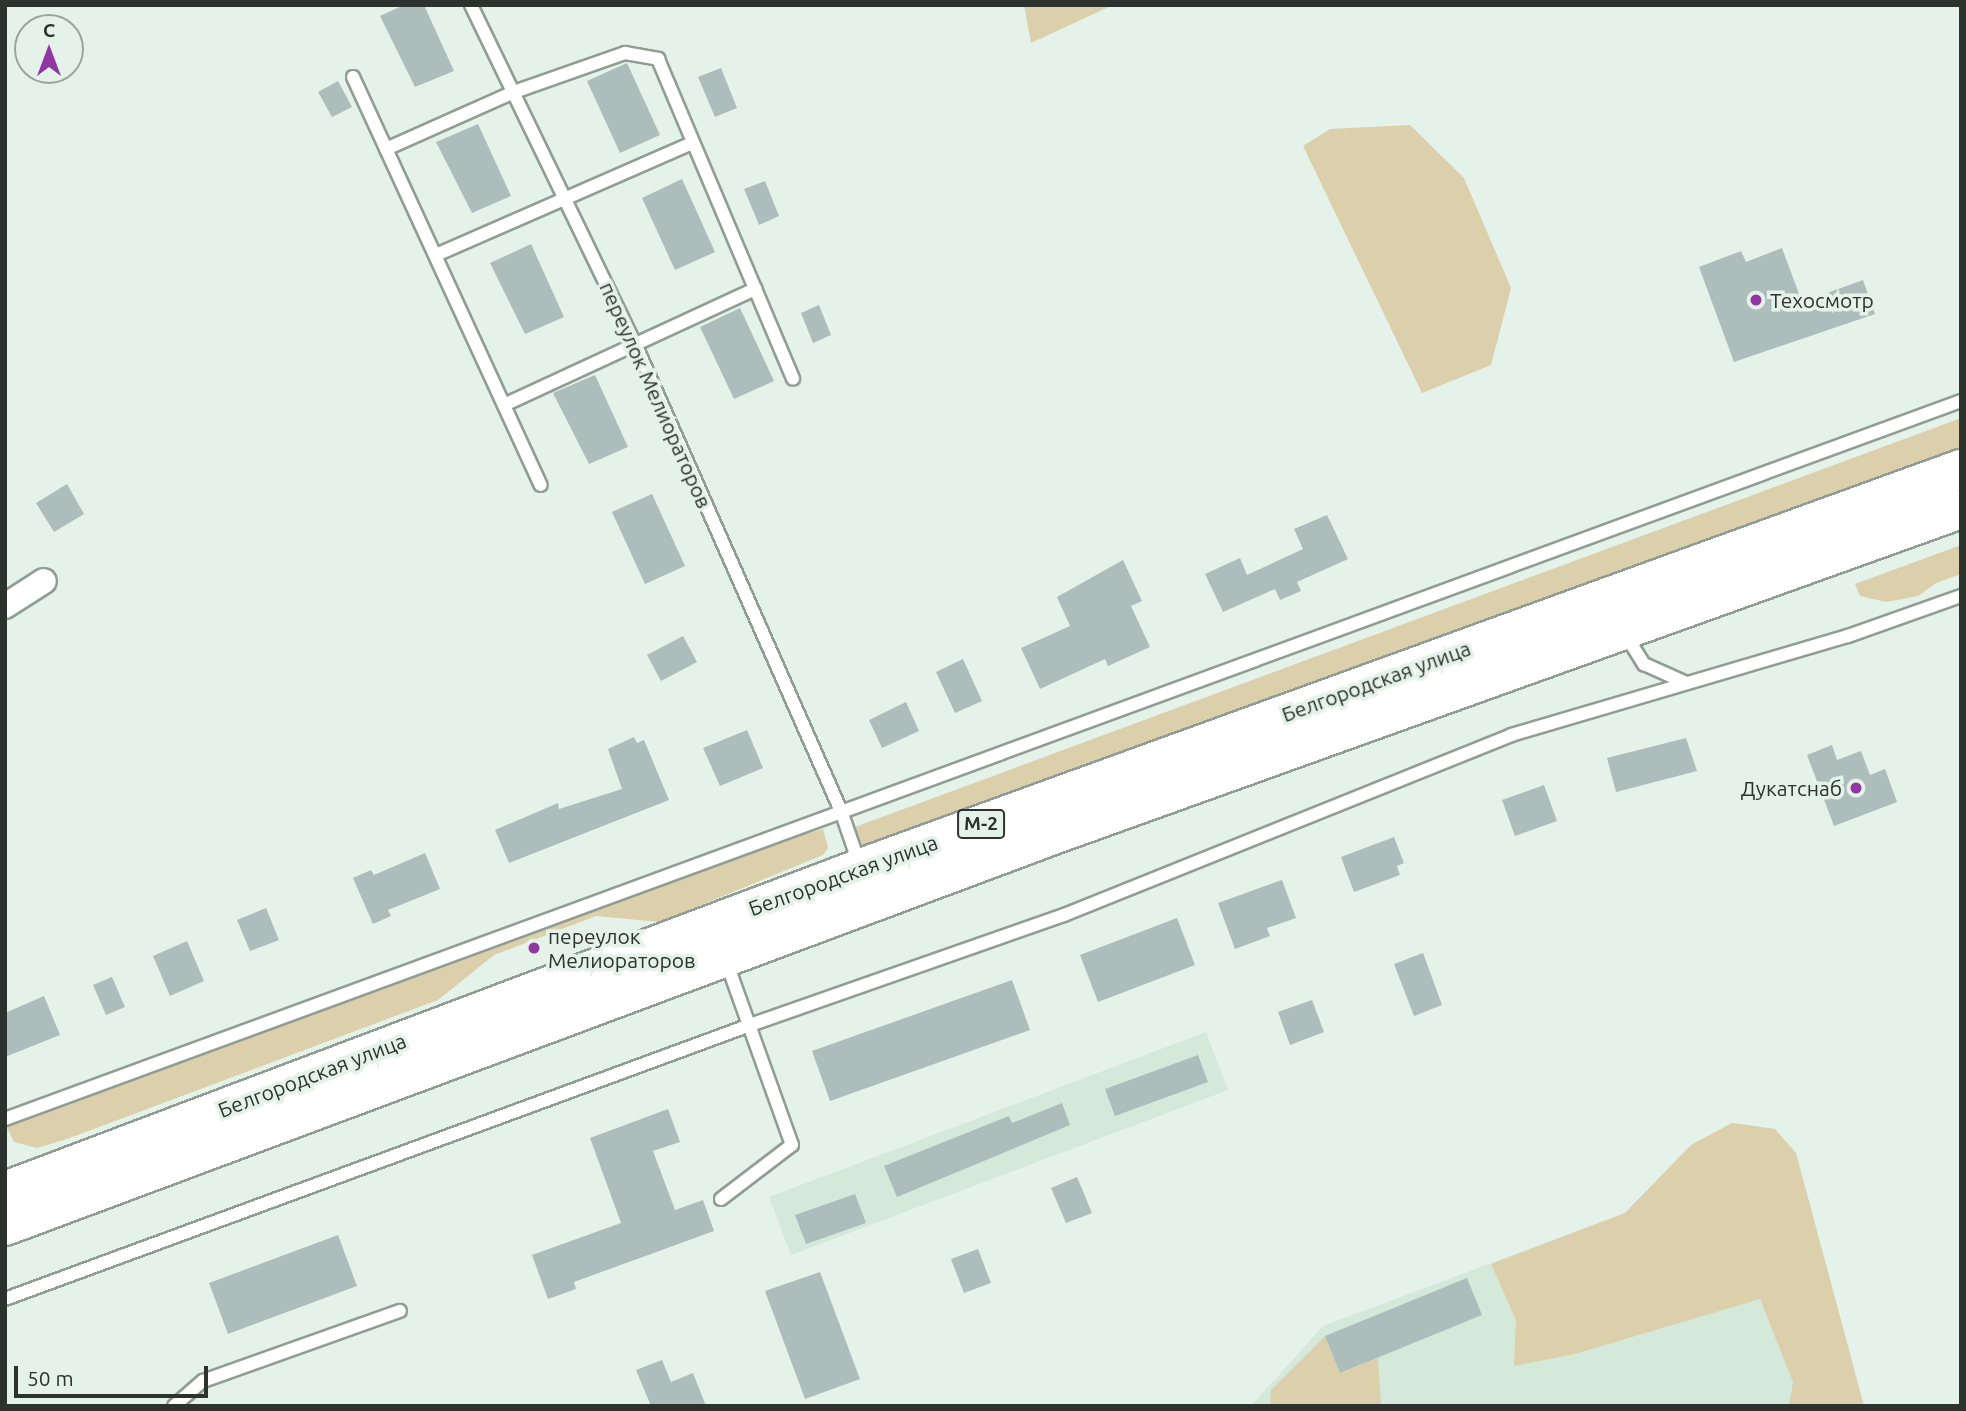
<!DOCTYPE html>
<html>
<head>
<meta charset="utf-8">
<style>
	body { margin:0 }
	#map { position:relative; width:1966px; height:1411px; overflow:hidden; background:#e4f2e9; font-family:Ubuntu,sans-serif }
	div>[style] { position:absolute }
	.built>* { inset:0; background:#d5e9db }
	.green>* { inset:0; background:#dbd0ab }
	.building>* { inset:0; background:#acbdbb }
	.roads { filter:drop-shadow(2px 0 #909d95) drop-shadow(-2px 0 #909d95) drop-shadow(0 2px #909d95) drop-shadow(0 -2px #909d95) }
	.lane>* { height:12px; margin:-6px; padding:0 6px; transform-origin:6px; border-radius:6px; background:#fff }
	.street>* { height:24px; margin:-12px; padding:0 12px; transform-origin:12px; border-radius:12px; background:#fff }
	.primary>* { height:38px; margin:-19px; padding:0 19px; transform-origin:19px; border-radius:19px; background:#fff }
	.dots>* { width:19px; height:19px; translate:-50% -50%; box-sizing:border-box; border:4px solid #e4f2e9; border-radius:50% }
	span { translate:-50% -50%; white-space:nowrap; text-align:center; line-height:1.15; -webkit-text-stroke:7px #e4f2e9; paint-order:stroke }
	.shield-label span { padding:2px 5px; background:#e4f2e9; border:2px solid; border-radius:5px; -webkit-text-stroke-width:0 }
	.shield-label { font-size:19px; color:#2c322e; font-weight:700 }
	.poi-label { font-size:21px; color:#2c322e }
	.left { translate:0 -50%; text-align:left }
	.right { translate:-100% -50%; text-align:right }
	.street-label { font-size:21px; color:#2c322e }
	.frame { position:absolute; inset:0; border:7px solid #2c322e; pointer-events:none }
	.north { position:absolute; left:14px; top:14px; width:70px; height:70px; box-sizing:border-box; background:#e4f2e9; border:2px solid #9aa59e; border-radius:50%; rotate:0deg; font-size:19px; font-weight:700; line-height:28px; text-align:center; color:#2c322e }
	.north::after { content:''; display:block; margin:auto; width:24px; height:32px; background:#9037a3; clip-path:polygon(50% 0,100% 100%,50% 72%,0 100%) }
	.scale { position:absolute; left:14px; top:1366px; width:194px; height:32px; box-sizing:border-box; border:4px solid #2c322e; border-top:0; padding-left:9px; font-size:21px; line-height:24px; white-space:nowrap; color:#2c322e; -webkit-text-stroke:5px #e4f2e9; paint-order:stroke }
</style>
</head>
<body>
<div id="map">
	<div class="built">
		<i style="clip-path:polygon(1206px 1032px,1228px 1090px,791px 1255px,769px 1197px)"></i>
		<i style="clip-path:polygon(1732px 1123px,1775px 1129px,1796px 1153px,1864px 1406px,1251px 1406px,1323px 1326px,1625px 1213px,1691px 1145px)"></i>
	</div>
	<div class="green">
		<i style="clip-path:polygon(1024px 5px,1113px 5px,1031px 43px)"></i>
		<i style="clip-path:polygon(1410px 125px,1464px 178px,1511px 288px,1491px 365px,1422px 393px,1303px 146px,1330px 129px)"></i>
		<i style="clip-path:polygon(1961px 418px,1961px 453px,878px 851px,859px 845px,855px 827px)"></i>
		<i style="clip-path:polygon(1961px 545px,1961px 574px,1936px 583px,1918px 596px,1886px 602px,1860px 596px,1855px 584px)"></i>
		<i style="clip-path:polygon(823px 829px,828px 848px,823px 855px,660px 922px,596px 916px,494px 955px,438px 1000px,67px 1139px,37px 1148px,14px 1142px,5px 1124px,675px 873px)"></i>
		<i style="clip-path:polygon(1732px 1123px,1775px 1129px,1796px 1153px,1864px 1406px,1789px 1406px,1793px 1382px,1760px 1299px,1575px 1354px,1514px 1366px,1516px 1320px,1491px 1264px,1625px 1213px,1691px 1145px)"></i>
		<i style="clip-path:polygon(1325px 1336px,1340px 1373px,1378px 1358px,1381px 1405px,1270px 1406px,1271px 1390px)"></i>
	</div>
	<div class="building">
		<i style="clip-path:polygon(404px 5px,424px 5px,454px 71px,415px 87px,380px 16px)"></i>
		<i style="clip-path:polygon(627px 63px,660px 135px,620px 153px,587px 81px)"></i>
		<i style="clip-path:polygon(721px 68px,737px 108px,715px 117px,698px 77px)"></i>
		<i style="clip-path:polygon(338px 81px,352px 107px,332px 117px,318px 92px)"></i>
		<i style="clip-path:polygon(478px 124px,511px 196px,472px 213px,436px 142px)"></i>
		<i style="clip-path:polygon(682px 179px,715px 252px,675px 270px,642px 198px)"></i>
		<i style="clip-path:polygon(765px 181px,779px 216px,759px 225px,744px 189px)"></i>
		<i style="clip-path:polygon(531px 244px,564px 317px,525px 334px,490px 263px)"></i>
		<i style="clip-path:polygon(1782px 248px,1802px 302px,1863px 280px,1875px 314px,1734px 362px,1699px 267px,1741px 251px,1746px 262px)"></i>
		<i style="clip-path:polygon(819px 305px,831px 335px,813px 343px,801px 313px)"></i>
		<i style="clip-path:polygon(740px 308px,774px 381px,734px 399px,700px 327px)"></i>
		<i style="clip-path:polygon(595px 375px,628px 447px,589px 464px,553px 393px)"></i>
		<i style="clip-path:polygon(67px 484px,84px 514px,54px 532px,36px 503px)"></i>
		<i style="clip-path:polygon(652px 494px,685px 566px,645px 584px,612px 512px)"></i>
		<i style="clip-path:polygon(1327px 515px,1348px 559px,1297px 582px,1301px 591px,1280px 600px,1275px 589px,1223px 612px,1205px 574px,1240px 558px,1247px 575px,1303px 549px,1294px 529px)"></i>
		<i style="clip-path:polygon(1123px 560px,1142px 601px,1131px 606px,1150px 647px,1108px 666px,1105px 659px,1040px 689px,1021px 648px,1070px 626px,1057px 597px)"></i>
		<i style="clip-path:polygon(683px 636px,697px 662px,661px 681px,647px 655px)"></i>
		<i style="clip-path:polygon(963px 659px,982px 701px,955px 713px,936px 672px)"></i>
		<i style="clip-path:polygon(906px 702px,919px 731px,882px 748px,869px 720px)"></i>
		<i style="clip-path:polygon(747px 730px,763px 768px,720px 786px,703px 748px)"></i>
		<i style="clip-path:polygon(634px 737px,637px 743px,644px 740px,669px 800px,509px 863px,495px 830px,558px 803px,559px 809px,622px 789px,608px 749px)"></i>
		<i style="clip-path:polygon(1686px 738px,1697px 771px,1616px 792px,1607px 758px)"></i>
		<i style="clip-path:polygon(1832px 745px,1837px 760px,1861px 751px,1870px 775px,1885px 769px,1897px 802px,1834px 826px,1807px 755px)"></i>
		<i style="clip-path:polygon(1544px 785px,1557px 821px,1515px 836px,1502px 800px)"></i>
		<i style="clip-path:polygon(1394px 837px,1404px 863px,1397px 866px,1400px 875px,1354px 892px,1341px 857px)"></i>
		<i style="clip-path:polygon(425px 853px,440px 889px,388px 910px,391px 916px,373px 924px,353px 878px,371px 870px,374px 875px)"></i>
		<i style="clip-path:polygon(1282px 880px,1296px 918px,1267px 928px,1270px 936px,1235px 949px,1218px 903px)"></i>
		<i style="clip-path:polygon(266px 908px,279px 940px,250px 951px,237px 920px)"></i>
		<i style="clip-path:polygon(1177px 918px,1195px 965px,1098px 1002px,1080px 955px)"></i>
		<i style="clip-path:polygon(187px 941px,204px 981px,170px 996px,153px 956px)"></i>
		<i style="clip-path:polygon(1423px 953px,1442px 1005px,1414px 1016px,1394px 964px)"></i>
		<i style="clip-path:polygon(112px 977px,125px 1007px,106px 1015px,93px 985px)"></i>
		<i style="clip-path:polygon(1012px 980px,1030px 1030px,830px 1101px,812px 1051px)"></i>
		<i style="clip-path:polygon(44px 996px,60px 1035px,5px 1057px,5px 1013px)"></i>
		<i style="clip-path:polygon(1312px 1000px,1324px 1032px,1290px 1045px,1278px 1012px)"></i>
		<i style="clip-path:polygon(1198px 1055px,1208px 1082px,1115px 1116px,1105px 1089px)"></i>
		<i style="clip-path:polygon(1062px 1103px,1070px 1125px,897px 1197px,884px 1166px,1009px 1116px,1012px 1123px)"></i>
		<i style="clip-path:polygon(668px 1109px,680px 1142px,653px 1151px,675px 1210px,703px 1200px,714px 1231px,574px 1282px,576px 1289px,548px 1299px,532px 1255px,621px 1223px,590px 1138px)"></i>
		<i style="clip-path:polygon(1077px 1177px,1092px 1213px,1066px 1223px,1051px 1188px)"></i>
		<i style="clip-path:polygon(855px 1194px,866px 1223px,806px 1244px,795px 1215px)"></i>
		<i style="clip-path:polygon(338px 1235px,357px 1286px,228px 1334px,209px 1283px)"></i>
		<i style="clip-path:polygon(978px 1249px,991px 1283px,964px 1293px,951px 1259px)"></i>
		<i style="clip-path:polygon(820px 1272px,860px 1379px,805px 1399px,765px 1291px)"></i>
		<i style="clip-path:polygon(1467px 1278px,1482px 1315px,1340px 1373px,1325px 1336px)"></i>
		<i style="clip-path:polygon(662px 1360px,671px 1382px,693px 1373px,706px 1406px,651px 1406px,636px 1370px)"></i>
	</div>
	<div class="roads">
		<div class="lane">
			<i style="left:471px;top:5px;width:379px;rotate:64.2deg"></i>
			<i style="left:636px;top:346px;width:508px;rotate:66.21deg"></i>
			<i style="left:841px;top:811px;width:58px;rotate:70.9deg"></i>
			<i style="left:353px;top:77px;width:449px;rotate:65.3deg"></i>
			<i style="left:386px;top:149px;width:140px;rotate:-24deg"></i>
			<i style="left:514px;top:92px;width:118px;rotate:-19.4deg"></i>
			<i style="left:625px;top:53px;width:34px;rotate:10deg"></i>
			<i style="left:658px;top:59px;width:347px;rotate:67.1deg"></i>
			<i style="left:438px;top:254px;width:277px;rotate:-23.6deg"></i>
			<i style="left:504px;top:405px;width:277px;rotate:-24.8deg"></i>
			<i style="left:1625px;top:634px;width:36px;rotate:58deg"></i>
			<i style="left:1644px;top:664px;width:44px;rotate:24.2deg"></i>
			<i style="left:5px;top:1119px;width:2084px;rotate:-20.16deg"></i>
			<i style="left:721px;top:1199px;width:89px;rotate:-37.3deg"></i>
			<i style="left:792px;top:1145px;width:195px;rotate:-109.7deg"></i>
			<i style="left:5px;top:1299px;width:794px;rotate:-20.19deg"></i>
			<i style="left:750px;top:1025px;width:333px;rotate:-19.3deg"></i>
			<i style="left:1064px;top:915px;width:482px;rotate:-21.9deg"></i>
			<i style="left:1511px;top:735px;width:351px;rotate:-16.4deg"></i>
			<i style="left:1848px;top:636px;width:120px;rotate:-19.5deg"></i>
			<i style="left:174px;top:1406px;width:38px;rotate:-41deg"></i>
			<i style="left:203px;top:1381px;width:209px;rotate:-19.6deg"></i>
		</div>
		<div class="street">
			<i style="left:5px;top:606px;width:46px;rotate:-32.7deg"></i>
		</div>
		<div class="primary">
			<i style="left:5px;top:1191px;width:915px;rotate:-20.67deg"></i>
			<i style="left:861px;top:868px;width:1170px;rotate:-19.94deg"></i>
			<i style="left:5px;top:1226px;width:1130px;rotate:-20.46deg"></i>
			<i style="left:1064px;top:831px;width:953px;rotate:-19.75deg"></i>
		</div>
	</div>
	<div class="dots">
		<i style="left:1756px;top:300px;background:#9037a3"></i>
		<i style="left:1856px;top:788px;background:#9037a3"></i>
		<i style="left:534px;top:948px;background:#9037a3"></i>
	</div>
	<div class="shield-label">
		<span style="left:981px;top:824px">М-2</span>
	</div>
	<div class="poi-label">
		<span class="left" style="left:1770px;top:300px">Техосмотр</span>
		<span class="right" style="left:1842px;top:788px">Дукатснаб</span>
		<span class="left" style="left:548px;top:948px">переулок<br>Мелиораторов</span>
	</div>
	<div class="street-label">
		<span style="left:656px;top:395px;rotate:66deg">переулок Мелиораторов</span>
		<span style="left:1376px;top:681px;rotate:-20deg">Белгородская улица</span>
		<span style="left:843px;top:875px;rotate:-20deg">Белгородская улица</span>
		<span style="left:312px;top:1075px;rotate:-21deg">Белгородская улица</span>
	</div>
	<div class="frame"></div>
	<div class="north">С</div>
	<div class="scale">50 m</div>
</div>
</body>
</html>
